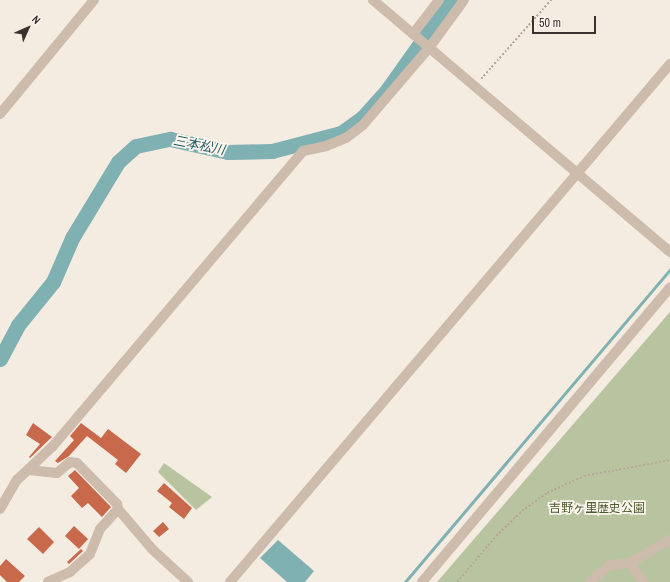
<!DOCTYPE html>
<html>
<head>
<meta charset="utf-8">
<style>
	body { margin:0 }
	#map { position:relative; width:670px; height:582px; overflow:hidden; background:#f4ebe1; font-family:"Archivo Narrow","Noto Sans JP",sans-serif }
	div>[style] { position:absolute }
	.green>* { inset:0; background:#b8c4a0 }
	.water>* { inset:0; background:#7fb0b2 }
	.stream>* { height:2.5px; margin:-1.25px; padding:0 1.25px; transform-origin:1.25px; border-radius:1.25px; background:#7fb0b2 }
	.river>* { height:15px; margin:-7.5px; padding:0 7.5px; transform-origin:7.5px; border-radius:7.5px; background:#7fb0b2 }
	.building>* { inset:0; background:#c8694b }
	.path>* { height:1.5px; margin-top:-0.75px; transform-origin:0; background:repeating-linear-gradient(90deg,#b9a596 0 2px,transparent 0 4px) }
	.minor>* { height:10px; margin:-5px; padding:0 5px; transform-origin:5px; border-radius:5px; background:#cdbbac }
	span { translate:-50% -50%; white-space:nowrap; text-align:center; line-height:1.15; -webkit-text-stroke:3.5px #fbf5ee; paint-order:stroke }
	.park-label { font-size:12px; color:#4a5a2e }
	.water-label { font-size:13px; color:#1f5a5e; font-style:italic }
	.north { position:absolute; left:8px; top:8px; width:40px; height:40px; -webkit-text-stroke:3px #fbf5ee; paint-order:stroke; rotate:45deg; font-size:11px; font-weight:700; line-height:16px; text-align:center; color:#3b302b }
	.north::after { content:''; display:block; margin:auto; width:14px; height:18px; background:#3b302b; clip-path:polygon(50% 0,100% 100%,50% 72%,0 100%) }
	.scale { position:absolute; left:532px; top:16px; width:64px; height:18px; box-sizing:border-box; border:2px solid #3b302b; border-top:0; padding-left:5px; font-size:12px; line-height:14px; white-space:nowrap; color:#3b302b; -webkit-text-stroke:3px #fbf5ee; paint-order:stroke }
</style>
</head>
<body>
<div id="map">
	<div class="green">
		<i style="clip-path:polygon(670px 312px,670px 582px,437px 582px,443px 575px)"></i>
		<i style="clip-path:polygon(164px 463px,212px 497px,196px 510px,158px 472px)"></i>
	</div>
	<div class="water">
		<i style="clip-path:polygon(278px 540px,314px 571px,305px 582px,287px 582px,260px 558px)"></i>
	</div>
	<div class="stream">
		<i style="left:405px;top:582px;width:409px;rotate:-49.7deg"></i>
	</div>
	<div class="river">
		<i style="left:0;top:359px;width:38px;rotate:-62deg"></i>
		<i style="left:18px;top:325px;width:55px;rotate:-50.9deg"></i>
		<i style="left:53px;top:282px;width:48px;rotate:-66.6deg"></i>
		<i style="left:72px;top:238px;width:89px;rotate:-58.8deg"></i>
		<i style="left:118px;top:162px;width:24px;rotate:-42deg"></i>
		<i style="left:136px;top:146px;width:35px;rotate:-12deg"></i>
		<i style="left:170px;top:139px;width:59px;rotate:12.6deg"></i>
		<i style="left:228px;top:152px;width:44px;rotate:-1.3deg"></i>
		<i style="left:272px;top:151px;width:71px;rotate:-14.6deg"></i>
		<i style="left:341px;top:133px;width:26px;rotate:-36deg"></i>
		<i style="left:362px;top:118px;width:38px;rotate:-48deg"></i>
		<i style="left:387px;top:90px;width:110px;rotate:-54.6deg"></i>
	</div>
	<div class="building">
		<i style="clip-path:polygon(33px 423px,52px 437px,30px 458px,29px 457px,40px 444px,26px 435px)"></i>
		<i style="clip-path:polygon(81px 423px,101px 438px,108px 429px,141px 454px,126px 473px,115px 464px,118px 460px,87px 436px,69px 456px,58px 463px,55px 461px,74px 440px,70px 436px)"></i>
		<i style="clip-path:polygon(75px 470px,111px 507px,102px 517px,88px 503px,82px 508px,71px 496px,79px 488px,68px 476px)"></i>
		<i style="clip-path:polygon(164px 483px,192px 508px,184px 519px,169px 507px,172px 503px,157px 491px)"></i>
		<i style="clip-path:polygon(163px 522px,169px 529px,159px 537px,153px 531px)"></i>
		<i style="clip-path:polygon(74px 526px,88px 539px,79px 549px,65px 536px)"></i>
		<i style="clip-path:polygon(39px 527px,54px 542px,43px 554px,27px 539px)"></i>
		<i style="clip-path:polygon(81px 549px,83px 551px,69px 564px,67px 562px)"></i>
		<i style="clip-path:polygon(6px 559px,25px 576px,19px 582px,7px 582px,0 575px,0 566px)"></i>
	</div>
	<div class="path">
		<i style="left:481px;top:79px;width:106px;rotate:-48.5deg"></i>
		<i style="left:457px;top:582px;width:60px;rotate:-49.7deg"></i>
		<i style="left:496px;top:536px;width:36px;rotate:-44deg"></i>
		<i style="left:522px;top:511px;width:31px;rotate:-36deg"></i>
		<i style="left:547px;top:493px;width:41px;rotate:-24.7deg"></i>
		<i style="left:584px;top:476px;width:87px;rotate:-10.5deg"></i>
	</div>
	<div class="minor">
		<i style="left:373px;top:0;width:390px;rotate:40.3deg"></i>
		<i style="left:413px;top:34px;width:43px;rotate:-52.6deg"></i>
		<i style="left:0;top:114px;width:148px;rotate:-50.5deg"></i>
		<i style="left:29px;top:470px;width:28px;rotate:6deg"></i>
		<i style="left:57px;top:473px;width:17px;rotate:-40deg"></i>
		<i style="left:70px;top:462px;width:7px;rotate:8deg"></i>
		<i style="left:77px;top:463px;width:57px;rotate:45.7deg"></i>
		<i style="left:117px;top:504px;width:5px;rotate:79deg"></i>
		<i style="left:118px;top:509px;width:27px;rotate:132deg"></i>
		<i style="left:100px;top:529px;width:27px;rotate:112deg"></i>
		<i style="left:90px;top:554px;width:27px;rotate:138deg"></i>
		<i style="left:70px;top:572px;width:24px;rotate:156deg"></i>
		<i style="left:0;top:509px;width:34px;rotate:-60deg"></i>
		<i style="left:17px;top:480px;width:50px;rotate:-43.4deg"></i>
		<i style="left:53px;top:446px;width:387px;rotate:-49.7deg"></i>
		<i style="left:303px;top:151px;width:24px;rotate:-12deg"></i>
		<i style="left:326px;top:146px;width:22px;rotate:-22deg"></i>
		<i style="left:346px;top:138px;width:21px;rotate:-37deg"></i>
		<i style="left:363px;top:125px;width:101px;rotate:-49.4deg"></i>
		<i style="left:429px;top:48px;width:59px;rotate:-53.9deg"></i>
		<i style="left:118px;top:509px;width:52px;rotate:49.6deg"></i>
		<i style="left:152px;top:549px;width:49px;rotate:42.5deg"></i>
		<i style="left:629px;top:563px;width:24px;rotate:52deg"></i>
		<i style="left:230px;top:582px;width:680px;rotate:-49.65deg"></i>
		<i style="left:422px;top:582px;width:385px;rotate:-49.9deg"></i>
		<i style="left:590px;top:582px;width:26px;rotate:-40deg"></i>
		<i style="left:610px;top:565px;width:19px;rotate:-6deg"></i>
		<i style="left:629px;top:563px;width:47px;rotate:-29.3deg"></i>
	</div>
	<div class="park-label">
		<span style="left:597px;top:509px">吉野ヶ里歴史公園</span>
	</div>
	<div class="water-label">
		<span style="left:199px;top:146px;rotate:11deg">三本松川</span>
	</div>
	<div class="north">N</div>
	<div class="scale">50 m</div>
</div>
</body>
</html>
